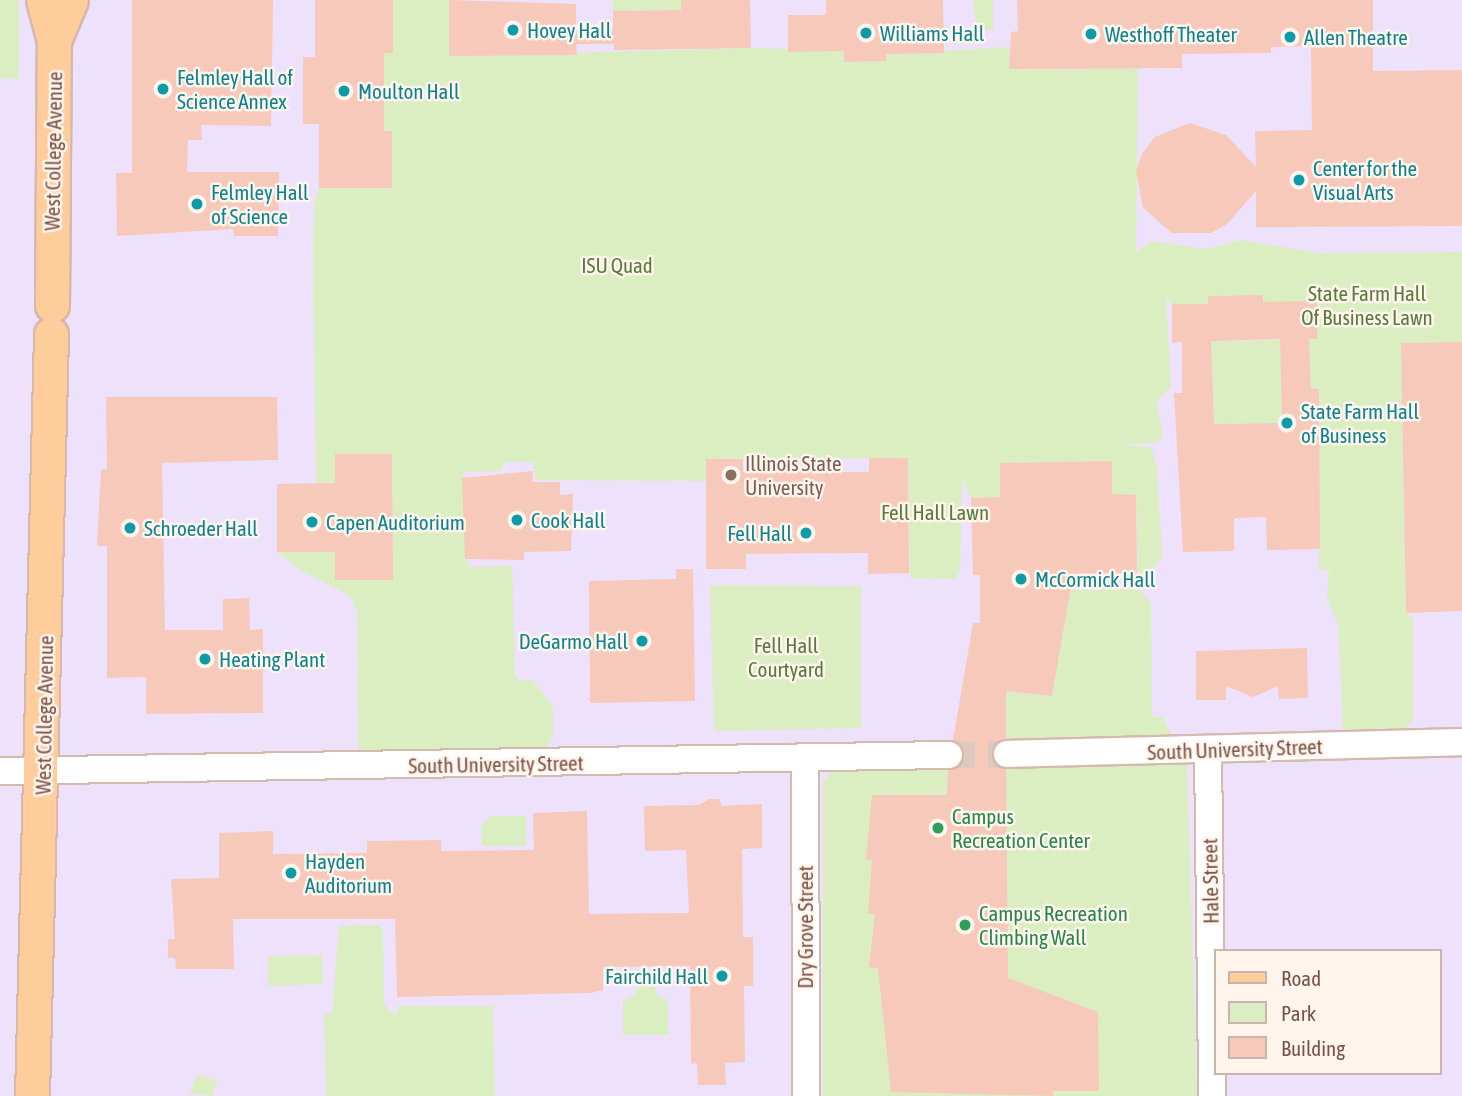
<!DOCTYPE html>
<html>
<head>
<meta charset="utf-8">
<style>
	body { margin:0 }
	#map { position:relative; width:1462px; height:1096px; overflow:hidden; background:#fef1e5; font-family:"Asap Condensed",sans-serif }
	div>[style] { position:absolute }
	.education>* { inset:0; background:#eee1fb }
	.green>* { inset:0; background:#daeec1 }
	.building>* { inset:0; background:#f7c9ba }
	.minor-tunnel>* { height:26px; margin-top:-13px; transform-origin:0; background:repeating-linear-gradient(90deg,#ddc9be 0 26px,transparent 0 39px) }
	.roads { filter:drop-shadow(2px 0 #d4b9ac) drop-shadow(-2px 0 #d4b9ac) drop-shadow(0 2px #d4b9ac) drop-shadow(0 -2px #d4b9ac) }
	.minor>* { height:26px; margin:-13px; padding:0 13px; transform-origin:13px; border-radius:13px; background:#fff }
	.major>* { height:33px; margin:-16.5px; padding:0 16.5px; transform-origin:16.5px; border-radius:16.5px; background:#ffcc9b }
	.dots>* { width:19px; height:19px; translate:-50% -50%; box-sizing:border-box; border:4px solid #fff5ed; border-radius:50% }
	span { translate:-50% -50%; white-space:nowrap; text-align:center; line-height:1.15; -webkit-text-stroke:5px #fff5ed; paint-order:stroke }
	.culture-label { font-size:21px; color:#0d838f }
	.left { translate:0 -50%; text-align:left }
	.right { translate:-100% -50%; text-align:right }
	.street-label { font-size:21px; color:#7a5247 }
	.park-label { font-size:21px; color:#577b3b }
	.education-label { font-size:21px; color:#785e54 }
	.leisure-label { font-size:21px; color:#27864d }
	.legend { position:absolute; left:1214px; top:949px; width:228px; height:126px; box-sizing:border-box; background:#fff5ed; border:2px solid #cab4ab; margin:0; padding:9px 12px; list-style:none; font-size:21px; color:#7a5247 }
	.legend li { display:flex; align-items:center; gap:14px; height:35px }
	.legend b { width:35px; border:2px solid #cab4ab }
</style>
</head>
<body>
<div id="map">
	<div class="education">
		<i style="clip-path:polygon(evenodd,0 0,1462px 0,1462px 1096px,0 1096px,0 0,1215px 951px,1439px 951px,1439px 1073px,1215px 1073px,1215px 951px)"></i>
	</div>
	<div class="green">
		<i style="clip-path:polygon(0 0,19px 0,19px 79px,0 78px)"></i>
		<i style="clip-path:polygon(393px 0,449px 0,450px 56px,751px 48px,844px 51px,845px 62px,885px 61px,886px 54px,1009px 47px,1009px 69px,1138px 68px,1136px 252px,1152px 241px,1206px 249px,1241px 240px,1319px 253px,1462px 252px,1462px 342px,1401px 344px,1406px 613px,1413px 618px,1413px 719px,1404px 729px,1373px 734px,1343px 732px,1338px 624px,1327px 598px,1329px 569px,1319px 570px,1319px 443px,1314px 428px,1320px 427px,1319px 389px,1311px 389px,1309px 339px,1317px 339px,1317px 302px,1264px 307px,1263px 295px,1208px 296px,1208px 304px,1172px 304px,1166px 298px,1171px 387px,1157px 401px,1163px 438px,1154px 443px,1120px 445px,1151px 447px,1157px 466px,1162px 555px,1150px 576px,1138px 576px,1136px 495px,1112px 494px,1111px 461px,1000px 463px,1000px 497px,971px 498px,962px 478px,960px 571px,954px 579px,910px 578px,908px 458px,706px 459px,706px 481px,536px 480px,533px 462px,505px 462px,501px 471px,463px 472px,468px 567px,512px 566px,515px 674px,519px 680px,533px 680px,553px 708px,553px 739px,544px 749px,366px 754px,358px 747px,357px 611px,350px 596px,300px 570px,277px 552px,335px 552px,335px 580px,393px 579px,392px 454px,335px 454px,335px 483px,316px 483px,313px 271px,314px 203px,319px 188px,392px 187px,392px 131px,384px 131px,384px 53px)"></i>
		<i style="clip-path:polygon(613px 0,681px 0,681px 10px,613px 11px)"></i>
		<i style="clip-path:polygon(973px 0,993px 0,993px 30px,977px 31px)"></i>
		<i style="clip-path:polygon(1280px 340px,1282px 423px,1214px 424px,1211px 341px)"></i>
		<i style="clip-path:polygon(710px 585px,861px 586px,861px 728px,714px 731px)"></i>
		<i style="clip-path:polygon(1138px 589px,1151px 603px,1152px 717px,1162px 717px,1187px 764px,1197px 1096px,823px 1096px,823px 782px,833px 770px,1006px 766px,1006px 691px,1052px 696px,1070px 590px)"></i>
		<i style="clip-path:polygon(491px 816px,526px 816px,526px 846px,482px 846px,481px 826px)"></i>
		<i style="clip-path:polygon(379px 925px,383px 931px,384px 1003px,390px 1012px,398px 1013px,398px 1006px,493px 1006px,495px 1096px,326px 1096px,324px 1014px,332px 1013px,339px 926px)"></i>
		<i style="clip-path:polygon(322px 955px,323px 984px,268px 986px,268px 956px)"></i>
		<i style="clip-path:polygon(641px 981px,653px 981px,657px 995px,668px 1000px,668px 1035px,623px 1035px,623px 1001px,634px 996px)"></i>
		<i style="clip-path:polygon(197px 1074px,217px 1081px,212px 1096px,190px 1093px)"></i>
	</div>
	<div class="building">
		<i style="clip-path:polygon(132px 0,273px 0,271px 126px,201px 125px,202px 140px,188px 140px,187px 172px,279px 172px,278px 236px,234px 236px,233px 229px,117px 236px,116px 173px,132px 173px)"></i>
		<i style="clip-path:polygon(315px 0,393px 0,393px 53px,384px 53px,384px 131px,392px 131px,392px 188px,319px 188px,319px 124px,303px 124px,303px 57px,315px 57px)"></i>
		<i style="clip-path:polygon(449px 0,576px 4px,576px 29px,613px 29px,613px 11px,681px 10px,681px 0,750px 0,751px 48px,614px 50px,614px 44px,576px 44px,577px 55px,449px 56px)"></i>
		<i style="clip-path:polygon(826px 0,943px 0,944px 53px,886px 54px,886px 61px,844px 62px,844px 51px,788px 52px,788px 15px,826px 15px)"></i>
		<i style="clip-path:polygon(1017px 0,1373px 0,1373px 71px,1462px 70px,1462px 226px,1256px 227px,1256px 191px,1227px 224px,1211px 233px,1172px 233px,1143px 208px,1136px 170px,1143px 152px,1155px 137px,1190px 123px,1226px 135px,1256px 167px,1255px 131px,1312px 130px,1311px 46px,1271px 47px,1271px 53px,1182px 54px,1182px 68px,1009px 69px,1011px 32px,1018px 31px)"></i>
		<i style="clip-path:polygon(evenodd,1263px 295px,1263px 302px,1317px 301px,1317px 339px,1309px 339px,1311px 389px,1319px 389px,1320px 549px,1267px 550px,1266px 517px,1234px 518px,1234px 551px,1183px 552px,1174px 393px,1182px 393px,1182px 342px,1172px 343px,1172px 304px,1208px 304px,1208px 296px,1263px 295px,1280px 339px,1282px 423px,1214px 424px,1211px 341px,1280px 339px)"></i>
		<i style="clip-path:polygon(1462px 342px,1462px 611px,1406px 613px,1401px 343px)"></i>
		<i style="clip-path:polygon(106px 397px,277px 397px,278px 460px,162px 463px,165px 630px,223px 630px,223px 599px,249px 598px,250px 630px,263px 629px,263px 713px,146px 714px,146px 677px,107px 678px,107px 546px,97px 546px,101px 469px,107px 470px)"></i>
		<i style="clip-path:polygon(335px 454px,392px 454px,393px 580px,335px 580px,335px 552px,277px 552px,277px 484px,335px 483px)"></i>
		<i style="clip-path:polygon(869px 458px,908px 458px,909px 573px,868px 574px,868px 553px,746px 554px,746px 569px,706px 569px,706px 459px,743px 459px,743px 472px,869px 472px)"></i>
		<i style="clip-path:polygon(1112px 461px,1112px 494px,1136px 495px,1137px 573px,1073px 574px,1052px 696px,1006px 691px,1006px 738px,998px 741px,991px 754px,994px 763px,1006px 770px,1008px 978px,1098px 1012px,1099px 1091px,1053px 1091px,1053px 1096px,891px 1092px,878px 968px,869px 967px,875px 914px,868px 914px,872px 860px,866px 860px,872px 795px,947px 795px,948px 771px,963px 762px,963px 748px,953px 740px,973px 623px,980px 623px,980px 575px,973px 575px,971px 498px,1000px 497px,1000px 463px)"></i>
		<i style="clip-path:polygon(533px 471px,532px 482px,560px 482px,560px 495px,573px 494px,571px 551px,524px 552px,524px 560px,465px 559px,462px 478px)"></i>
		<i style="clip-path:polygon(676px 569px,693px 569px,695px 701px,590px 703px,589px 581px,676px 579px)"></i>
		<i style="clip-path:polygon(1307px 648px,1308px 698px,1279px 699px,1278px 686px,1253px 697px,1226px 686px,1226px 700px,1196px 700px,1196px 651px)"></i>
		<i style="clip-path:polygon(709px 799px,719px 799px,722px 806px,762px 804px,762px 848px,742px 849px,743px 937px,753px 937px,753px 986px,744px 986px,745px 1062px,725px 1063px,726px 1085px,698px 1085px,697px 1063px,691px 1064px,690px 966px,603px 967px,603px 990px,590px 993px,397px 997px,395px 919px,233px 919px,234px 969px,176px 969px,175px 958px,168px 958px,168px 939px,175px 939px,171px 879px,219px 878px,219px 833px,273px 831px,273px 854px,367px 853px,367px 841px,441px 840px,441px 851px,534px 850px,533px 813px,587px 811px,589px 914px,689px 913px,686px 850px,645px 851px,644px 806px,699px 805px)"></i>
	</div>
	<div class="minor-tunnel">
		<i style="left:949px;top:755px;width:58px;rotate:-1deg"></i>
	</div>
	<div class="roads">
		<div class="minor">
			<i style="left:1208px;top:751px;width:345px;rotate:89.3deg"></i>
			<i style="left:1007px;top:754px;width:455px;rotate:-1.5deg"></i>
			<i style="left:805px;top:757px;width:339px;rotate:89.8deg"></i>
			<i style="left:0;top:771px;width:949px;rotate:-0.97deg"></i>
		</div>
		<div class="major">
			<i style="left:43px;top:0;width:42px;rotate:75deg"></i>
			<i style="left:52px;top:305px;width:264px;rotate:-89.6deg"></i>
			<i style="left:54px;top:41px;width:44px;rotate:-67.5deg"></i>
			<i style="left:32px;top:1096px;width:762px;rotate:-88.57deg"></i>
		</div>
	</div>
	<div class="dots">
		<i style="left:513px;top:30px;background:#0f9aa8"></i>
		<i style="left:866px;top:33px;background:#0f9aa8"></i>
		<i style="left:1091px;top:34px;background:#0f9aa8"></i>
		<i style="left:1290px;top:37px;background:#0f9aa8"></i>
		<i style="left:163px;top:89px;background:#0f9aa8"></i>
		<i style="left:344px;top:91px;background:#0f9aa8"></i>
		<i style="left:1299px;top:180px;background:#0f9aa8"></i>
		<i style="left:197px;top:204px;background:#0f9aa8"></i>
		<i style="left:1287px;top:423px;background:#0f9aa8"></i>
		<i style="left:731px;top:475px;background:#8d6e63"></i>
		<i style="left:517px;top:520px;background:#0f9aa8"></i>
		<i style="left:312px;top:522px;background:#0f9aa8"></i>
		<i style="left:130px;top:528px;background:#0f9aa8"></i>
		<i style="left:806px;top:533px;background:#0f9aa8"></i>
		<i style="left:1021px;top:579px;background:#0f9aa8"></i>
		<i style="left:642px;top:641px;background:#0f9aa8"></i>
		<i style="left:205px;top:659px;background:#0f9aa8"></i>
		<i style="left:938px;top:828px;background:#2e9e5b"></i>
		<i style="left:291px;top:873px;background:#0f9aa8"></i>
		<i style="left:965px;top:925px;background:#2e9e5b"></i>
		<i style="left:722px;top:976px;background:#0f9aa8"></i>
	</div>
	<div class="culture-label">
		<span class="left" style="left:527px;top:30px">Hovey Hall</span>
		<span class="left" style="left:880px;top:33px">Williams Hall</span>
		<span class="left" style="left:1105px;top:34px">Westhoff Theater</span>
		<span class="left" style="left:1304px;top:37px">Allen Theatre</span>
		<span class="left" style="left:177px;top:89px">Felmley Hall of<br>Science Annex</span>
		<span class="left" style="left:358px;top:91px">Moulton Hall</span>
		<span class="left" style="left:1313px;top:180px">Center for the<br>Visual Arts</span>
		<span class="left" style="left:211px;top:204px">Felmley Hall<br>of Science</span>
		<span class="left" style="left:1301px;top:423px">State Farm Hall<br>of Business</span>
		<span class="left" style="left:531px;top:520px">Cook Hall</span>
		<span class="left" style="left:326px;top:522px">Capen Auditorium</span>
		<span class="left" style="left:144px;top:528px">Schroeder Hall</span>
		<span class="right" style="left:792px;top:533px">Fell Hall</span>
		<span class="left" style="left:1035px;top:579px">McCormick Hall</span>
		<span class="right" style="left:628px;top:641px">DeGarmo Hall</span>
		<span class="left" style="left:219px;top:659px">Heating Plant</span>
		<span class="left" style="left:305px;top:873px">Hayden<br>Auditorium</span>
		<span class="right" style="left:708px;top:976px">Fairchild Hall</span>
	</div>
	<div class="street-label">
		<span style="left:53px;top:151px;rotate:-89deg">West College Avenue</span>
		<span style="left:44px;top:715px;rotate:-89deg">West College Avenue</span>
		<span style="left:1235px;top:749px;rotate:-2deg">South University Street</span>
		<span style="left:496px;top:764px;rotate:-1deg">South University Street</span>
		<span style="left:1210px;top:881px;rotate:-91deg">Hale Street</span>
		<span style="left:805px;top:927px;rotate:-90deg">Dry Grove Street</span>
	</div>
	<div class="park-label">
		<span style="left:617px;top:265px">ISU Quad</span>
		<span style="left:1367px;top:305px">State Farm Hall<br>Of Business Lawn</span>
		<span style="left:935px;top:512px">Fell Hall Lawn</span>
		<span style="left:786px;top:657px">Fell Hall<br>Courtyard</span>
	</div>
	<div class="education-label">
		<span class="left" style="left:745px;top:475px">Illinois State<br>University</span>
	</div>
	<div class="leisure-label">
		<span class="left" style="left:952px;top:828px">Campus<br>Recreation Center</span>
		<span class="left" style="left:979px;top:925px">Campus Recreation<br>Climbing Wall</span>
	</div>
	<ul class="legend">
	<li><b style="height:9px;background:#ffcc9b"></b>Road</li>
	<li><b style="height:19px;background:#daeec1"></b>Park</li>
	<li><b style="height:19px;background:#f7c9ba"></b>Building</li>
	</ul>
</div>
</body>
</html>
